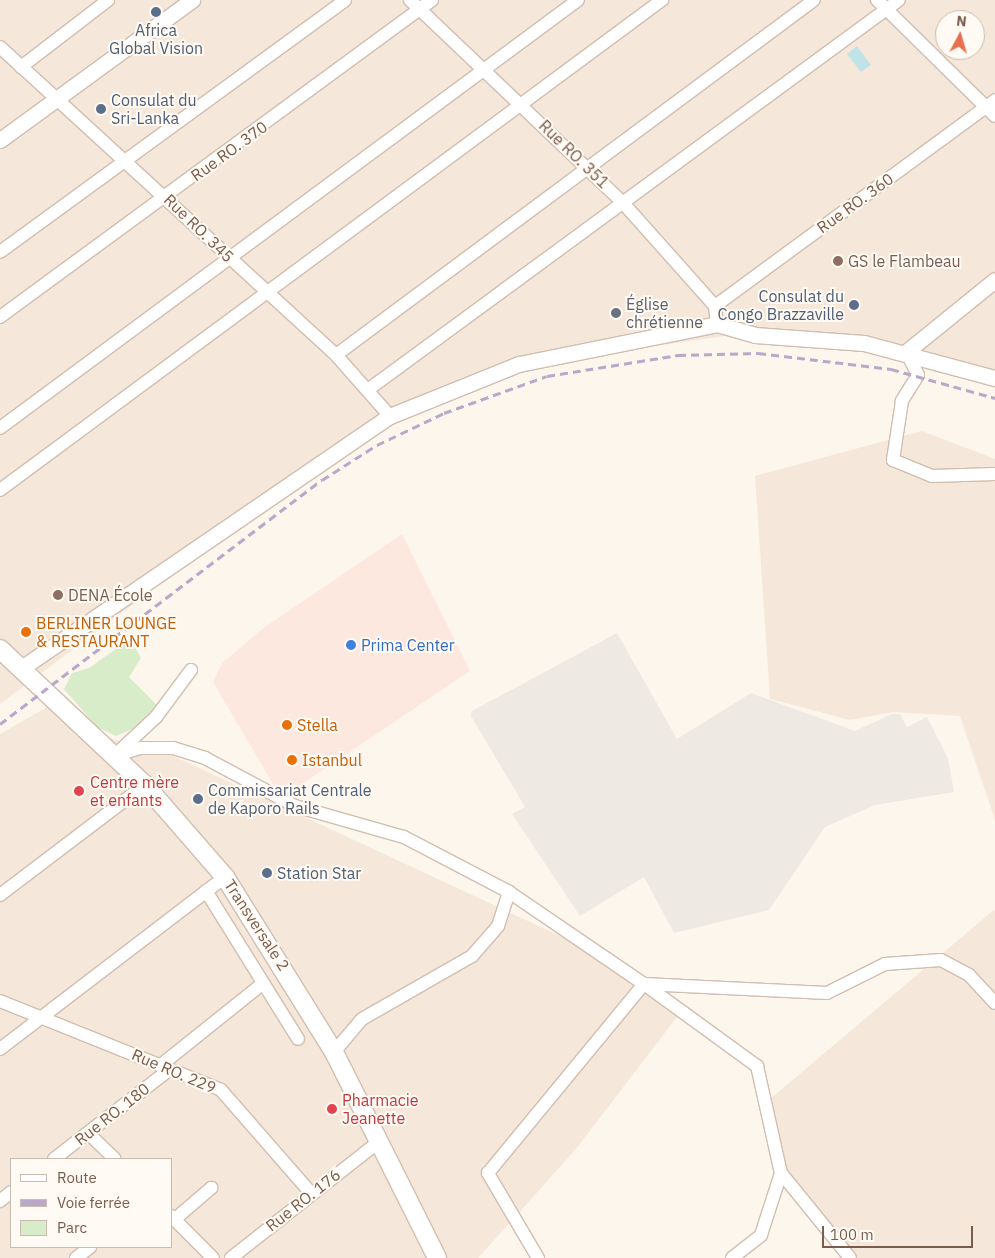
<!DOCTYPE html>
<html>
<head>
<meta charset="utf-8">
<style>
	body { margin:0 }
	#map { position:relative; width:995px; height:1258px; overflow:hidden; background:#fdf6ec; font-family:"IBM Plex Sans",sans-serif }
	div>[style] { position:absolute }
	.residential>* { inset:0; background:#f5e8da }
	.commercial>* { inset:0; background:#fde8e0 }
	.industrial>* { inset:0; background:#efe9e4 }
	.green>* { inset:0; background:#d8ecc9 }
	.water>* { inset:0; background:#bfe3e8 }
	.roads { filter:drop-shadow(1px 0 #d1beb0) drop-shadow(-1px 0 #d1beb0) drop-shadow(0 1px #d1beb0) drop-shadow(0 -1px #d1beb0) }
	.minor>* { height:12px; margin:-6px; padding:0 6px; transform-origin:6px; border-radius:6px; background:#fff }
	.tertiary>* { height:15px; margin:-7.5px; padding:0 7.5px; transform-origin:7.5px; border-radius:7.5px; background:#fff }
	.secondary>* { height:18px; margin:-9px; padding:0 9px; transform-origin:9px; border-radius:9px; background:#fff }
	.rail>* { height:3px; margin-top:-1.5px; transform-origin:0; background:repeating-linear-gradient(90deg,#b9a8c9 0 8px,transparent 0 13px) }
	.dots>* { width:14px; height:14px; translate:-50% -50%; box-sizing:border-box; border:2px solid #fffaf3; border-radius:50% }
	span { translate:-50% -50%; white-space:nowrap; text-align:center; line-height:1.15; -webkit-text-stroke:4px #fffaf3; paint-order:stroke }
	.service-label { font-size:16px; color:#4e5e75 }
	.left { translate:0 -50%; text-align:left }
	.right { translate:-100% -50%; text-align:right }
	.street-label { font-size:16px; color:#7a5c4d }
	.education-label { font-size:16px; color:#785e54 }
	.worship-label { font-size:16px; color:#5b616d }
	.food-label { font-size:16px; color:#c56008 }
	.shop-label { font-size:16px; color:#366cbe }
	.health-label { font-size:16px; color:#be3a42 }
	.legend { position:absolute; left:10px; top:1158px; width:162px; height:90px; box-sizing:border-box; background:#fffaf3; border:1px solid #cabbb1; margin:0; padding:6px 9px; list-style:none; font-size:15px; color:#7a5c4d }
	.legend li { display:flex; align-items:center; gap:10px; height:25px }
	.legend b { width:25px; border:1px solid #cabbb1 }
	.north { position:absolute; left:935px; top:10px; width:50px; height:50px; box-sizing:border-box; background:#fffaf3; border:1px solid #cabbb1; border-radius:50%; rotate:6deg; font-size:14px; font-weight:700; line-height:20px; text-align:center; color:#7a5c4d }
	.north::after { content:''; display:block; margin:auto; width:18px; height:22px; background:#e76f51; clip-path:polygon(50% 0,100% 100%,50% 72%,0 100%) }
	.scale { position:absolute; left:822px; top:1226px; width:151px; height:22px; box-sizing:border-box; border:2px solid #7a5c4d; border-top:0; padding-left:6px; font-size:15px; line-height:18px; white-space:nowrap; color:#7a5c4d; -webkit-text-stroke:4px #fffaf3; paint-order:stroke }
</style>
</head>
<body>
<div id="map">
	<div class="residential">
		<i style="clip-path:polygon(evenodd,0 0,995px 0,995px 371px,755px 332px,538px 362px,375px 423px,0 704px,0 0,945px 20px,975px 20px,975px 50px,945px 50px,945px 20px)"></i>
		<i style="clip-path:polygon(922px 431px,995px 459px,995px 820px,960px 716px,893px 712px,850px 720px,770px 699px,755px 476px)"></i>
		<i style="clip-path:polygon(evenodd,61px 699px,109px 738px,169px 754px,584px 947px,680px 1013px,576px 1149px,478px 1258px,0 1258px,0 734px,61px 699px,11px 1159px,171px 1159px,171px 1247px,11px 1247px,11px 1159px)"></i>
		<i style="clip-path:polygon(995px 909px,995px 1258px,857px 1258px,839px 1232px,790px 1189px,770px 1099px)"></i>
	</div>
	<div class="commercial">
		<i style="clip-path:polygon(402px 534px,470px 671px,296px 788px,273px 784px,213px 682px,222px 663px,265px 627px)"></i>
	</div>
	<div class="industrial">
		<i style="clip-path:polygon(617px 633px,677px 739px,751px 693px,855px 731px,892px 714px,900px 714px,907px 727px,927px 717px,948px 758px,954px 792px,875px 805px,825px 827px,769px 910px,674px 933px,644px 877px,580px 916px,512px 814px,525px 807px,471px 716px,472px 711px)"></i>
	</div>
	<div class="green">
		<i style="clip-path:polygon(130px 639px,141px 658px,129px 677px,157px 705px,154px 714px,135px 728px,116px 736px,97px 727px,64px 689px,72px 673px,89px 668px)"></i>
	</div>
	<div class="water">
		<i style="clip-path:polygon(857px 46px,871px 65px,861px 72px,847px 54px)"></i>
	</div>
	<div class="roads">
		<div class="minor">
			<i style="left:410px;top:0;width:296px;rotate:43.6deg"></i>
			<i style="left:624px;top:204px;width:137px;rotate:48.3deg"></i>
			<i style="left:715px;top:306px;width:18px;rotate:84deg"></i>
			<i style="left:877px;top:0;width:165px;rotate:44.5deg"></i>
			<i style="left:0;top:47px;width:456px;rotate:42.5deg"></i>
			<i style="left:336px;top:355px;width:81px;rotate:48.5deg"></i>
			<i style="left:21px;top:67px;width:110px;rotate:-37.6deg"></i>
			<i style="left:0;top:252px;width:427px;rotate:-36.1deg"></i>
			<i style="left:715px;top:306px;width:348px;rotate:-36.3deg"></i>
			<i style="left:0;top:317px;width:536px;rotate:-36.27deg"></i>
			<i style="left:906px;top:352px;width:26px;rotate:62deg"></i>
			<i style="left:918px;top:375px;width:31px;rotate:122deg"></i>
			<i style="left:902px;top:401px;width:60px;rotate:98.7deg"></i>
			<i style="left:893px;top:460px;width:42px;rotate:22.3deg"></i>
			<i style="left:932px;top:476px;width:63px;rotate:-1.8deg"></i>
			<i style="left:336px;top:355px;width:595px;rotate:-36.6deg"></i>
			<i style="left:369px;top:389px;width:657px;rotate:-36.28deg"></i>
			<i style="left:0;top:428px;width:719px;rotate:-36.52deg"></i>
			<i style="left:0;top:490px;width:824px;rotate:-36.51deg"></i>
			<i style="left:191px;top:670px;width:59px;rotate:126.7deg"></i>
			<i style="left:156px;top:717px;width:57px;rotate:137.1deg"></i>
			<i style="left:114px;top:756px;width:28px;rotate:-17deg"></i>
			<i style="left:141px;top:748px;width:32px"></i>
			<i style="left:173px;top:748px;width:34px;rotate:17deg"></i>
			<i style="left:205px;top:758px;width:102px;rotate:28.1deg"></i>
			<i style="left:295px;top:806px;width:113px;rotate:15.9deg"></i>
			<i style="left:404px;top:837px;width:119px;rotate:27.6deg"></i>
			<i style="left:509px;top:892px;width:163px;rotate:34.3deg"></i>
			<i style="left:644px;top:984px;width:140px;rotate:36deg"></i>
			<i style="left:757px;top:1066px;width:110px;rotate:77.4deg"></i>
			<i style="left:781px;top:1173px;width:109px;rotate:50.9deg"></i>
			<i style="left:206px;top:891px;width:174px;rotate:58.1deg"></i>
			<i style="left:0;top:895px;width:182px;rotate:-37.2deg"></i>
			<i style="left:0;top:1001px;width:238px;rotate:21.9deg"></i>
			<i style="left:221px;top:1090px;width:137px;rotate:48.9deg"></i>
			<i style="left:0;top:1049px;width:283px;rotate:-37.4deg"></i>
			<i style="left:334px;top:1052px;width:43px;rotate:-49.7deg"></i>
			<i style="left:362px;top:1019px;width:127px;rotate:-29.8deg"></i>
			<i style="left:472px;top:956px;width:40px;rotate:-49deg"></i>
			<i style="left:498px;top:926px;width:36px;rotate:-72deg"></i>
			<i style="left:161px;top:1065px;width:129px;rotate:-38.7deg"></i>
			<i style="left:88px;top:1133px;width:37px;rotate:44deg"></i>
			<i style="left:54px;top:1159px;width:147px;rotate:-37.8deg"></i>
			<i style="left:0;top:1201px;width:14px;rotate:-39deg"></i>
			<i style="left:171px;top:1216px;width:59px;rotate:45deg"></i>
			<i style="left:175px;top:1219px;width:48px;rotate:-40.7deg"></i>
			<i style="left:76px;top:1258px;width:18px;rotate:-38deg"></i>
			<i style="left:231px;top:1258px;width:186px;rotate:-38.2deg"></i>
			<i style="left:538px;top:1258px;width:99px;rotate:-120.5deg"></i>
			<i style="left:488px;top:1173px;width:245px;rotate:-50.5deg"></i>
			<i style="left:644px;top:984px;width:183px;rotate:2.8deg"></i>
			<i style="left:827px;top:993px;width:65px;rotate:-26.6deg"></i>
			<i style="left:885px;top:964px;width:56px;rotate:-4.1deg"></i>
			<i style="left:941px;top:960px;width:32px;rotate:28deg"></i>
			<i style="left:969px;top:975px;width:38px;rotate:47deg"></i>
			<i style="left:732px;top:1258px;width:37px;rotate:-38deg"></i>
			<i style="left:761px;top:1235px;width:65px;rotate:-72.1deg"></i>
		</div>
		<div class="tertiary">
			<i style="left:0;top:140px;width:238px;rotate:-36.1deg"></i>
			<i style="left:906px;top:352px;width:114px;rotate:-39deg"></i>
			<i style="left:20px;top:669px;width:448px;rotate:-34.4deg"></i>
			<i style="left:390px;top:416px;width:139px;rotate:-22deg"></i>
			<i style="left:519px;top:364px;width:202px;rotate:-11.4deg"></i>
			<i style="left:717px;top:324px;width:40px;rotate:16deg"></i>
			<i style="left:755px;top:335px;width:109px;rotate:4.2deg"></i>
			<i style="left:864px;top:343px;width:136px;rotate:15deg"></i>
		</div>
		<div class="secondary">
			<i style="left:0;top:649px;width:199px;rotate:43.2deg"></i>
			<i style="left:145px;top:785px;width:122px;rotate:49deg"></i>
			<i style="left:225px;top:877px;width:206px;rotate:58.1deg"></i>
			<i style="left:334px;top:1052px;width:230px;rotate:63.4deg"></i>
		</div>
	</div>
	<div class="rail">
		<i style="left:0;top:724px;width:404px;rotate:-37.2deg"></i>
		<i style="left:322px;top:480px;width:65px;rotate:-32.5deg"></i>
		<i style="left:377px;top:445px;width:74px;rotate:-25.5deg"></i>
		<i style="left:444px;top:413px;width:109px;rotate:-19.8deg"></i>
		<i style="left:547px;top:376px;width:133px;rotate:-9.1deg"></i>
		<i style="left:678px;top:355px;width:80px;rotate:-1.4deg"></i>
		<i style="left:758px;top:353px;width:134px;rotate:6.9deg"></i>
		<i style="left:891px;top:369px;width:108px;rotate:15.6deg"></i>
	</div>
	<div class="dots">
		<i style="left:156px;top:12px;background:#5c6f8a"></i>
		<i style="left:101px;top:109px;background:#5c6f8a"></i>
		<i style="left:838px;top:261px;background:#8d6e63"></i>
		<i style="left:854px;top:305px;background:#5c6f8a"></i>
		<i style="left:616px;top:313px;background:#6b7280"></i>
		<i style="left:58px;top:595px;background:#8d6e63"></i>
		<i style="left:26px;top:632px;background:#e8710a"></i>
		<i style="left:351px;top:645px;background:#3f7fe0"></i>
		<i style="left:287px;top:725px;background:#e8710a"></i>
		<i style="left:292px;top:760px;background:#e8710a"></i>
		<i style="left:79px;top:791px;background:#e0444e"></i>
		<i style="left:198px;top:799px;background:#5c6f8a"></i>
		<i style="left:267px;top:873px;background:#5c6f8a"></i>
		<i style="left:332px;top:1109px;background:#e0444e"></i>
	</div>
	<div class="service-label">
		<span style="left:156px;top:39px">Africa<br>Global Vision</span>
		<span class="left" style="left:111px;top:109px">Consulat du<br>Sri-Lanka</span>
		<span class="right" style="left:844px;top:305px">Consulat du<br>Congo Brazzaville</span>
		<span class="left" style="left:208px;top:799px">Commissariat Centrale<br>de Kaporo Rails</span>
		<span class="left" style="left:277px;top:873px">Station Star</span>
	</div>
	<div class="street-label">
		<span style="left:229px;top:151px;rotate:-36deg">Rue RO. 370</span>
		<span style="left:574px;top:154px;rotate:44deg">Rue RO. 351</span>
		<span style="left:855px;top:203px;rotate:-36deg">Rue RO. 360</span>
		<span style="left:199px;top:228px;rotate:44deg">Rue RO. 345</span>
		<span style="left:257px;top:925px;rotate:57deg">Transversale 2</span>
		<span style="left:174px;top:1071px;rotate:23deg">Rue RO. 229</span>
		<span style="left:112px;top:1114px;rotate:-38deg">Rue RO. 180</span>
		<span style="left:303px;top:1200px;rotate:-38deg">Rue RO. 176</span>
	</div>
	<div class="education-label">
		<span class="left" style="left:848px;top:261px">GS le Flambeau</span>
		<span class="left" style="left:68px;top:595px">DENA École</span>
	</div>
	<div class="worship-label">
		<span class="left" style="left:626px;top:313px">Église<br>chrétienne</span>
	</div>
	<div class="food-label">
		<span class="left" style="left:36px;top:632px">BERLINER LOUNGE<br>&amp; RESTAURANT</span>
		<span class="left" style="left:297px;top:725px">Stella</span>
		<span class="left" style="left:302px;top:760px">Istanbul</span>
	</div>
	<div class="shop-label">
		<span class="left" style="left:361px;top:645px">Prima Center</span>
	</div>
	<div class="health-label">
		<span class="left" style="left:90px;top:791px">Centre mère<br>et enfants</span>
		<span class="left" style="left:342px;top:1109px">Pharmacie<br>Jeanette</span>
	</div>
	<ul class="legend">
	<li><b style="height:6px;background:#fff"></b>Route</li>
	<li><b style="height:6px;background:#b9a8c9"></b>Voie ferrée</li>
	<li><b style="height:14px;background:#d8ecc9"></b>Parc</li>
	</ul>
	<div class="north">N</div>
	<div class="scale">100 m</div>
</div>
</body>
</html>
